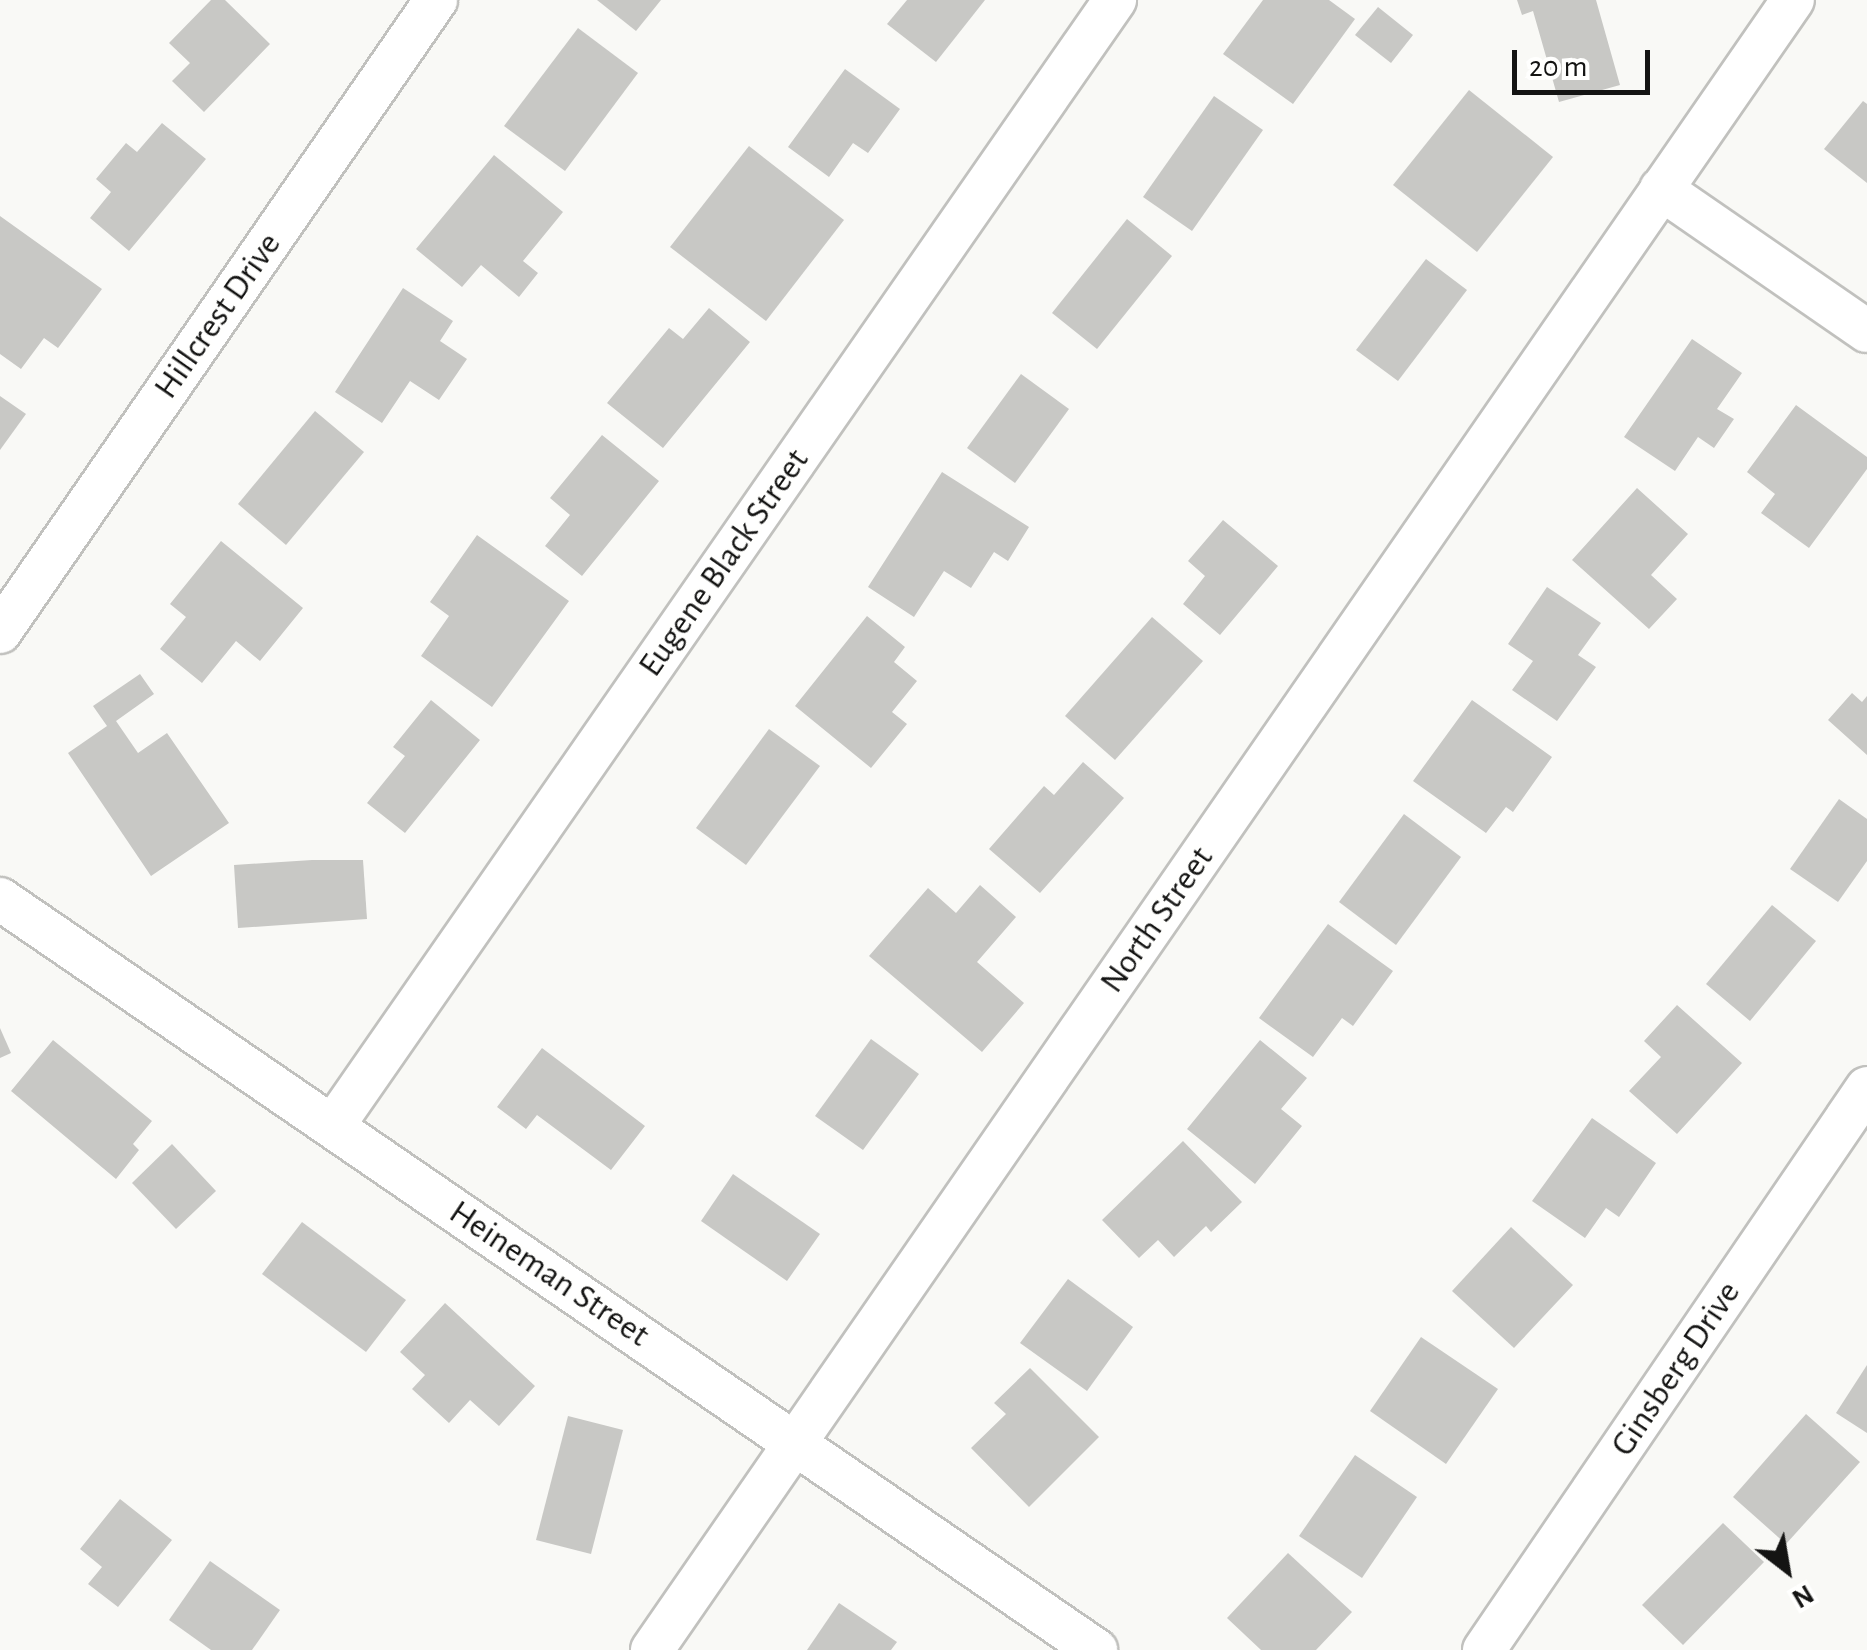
<!DOCTYPE html>
<html>
<head>
<meta charset="utf-8">
<style>
	body { margin:0 }
	#map { position:relative; width:1867px; height:1650px; overflow:hidden; background:#f9f9f6; font-family:"Alegreya Sans",sans-serif }
	div>[style] { position:absolute }
	.building>* { inset:0; background:#c8c8c5 }
	.roads { filter:drop-shadow(2px 0 #c1c1be) drop-shadow(-2px 0 #c1c1be) drop-shadow(0 2px #c1c1be) drop-shadow(0 -2px #c1c1be) }
	.street>* { height:42px; margin:-21px; padding:0 21px; transform-origin:21px; border-radius:21px; background:#fff }
	span { translate:-50% -50%; white-space:nowrap; text-align:center; line-height:1.15; -webkit-text-stroke:8px #fffffe; paint-order:stroke }
	.street-label { font-size:35px; color:#141413 }
	.north { position:absolute; left:1737px; top:1520px; width:100px; height:100px; -webkit-text-stroke:8px #fffffe; paint-order:stroke; rotate:149deg; font-size:28px; font-weight:700; line-height:40px; text-align:center; color:#141413 }
	.north::after { content:''; display:block; margin:auto; width:35px; height:45px; background:#141413; clip-path:polygon(50% 0,100% 100%,50% 72%,0 100%) }
	.scale { position:absolute; left:1512px; top:50px; width:138px; height:45px; box-sizing:border-box; border:5px solid #141413; border-top:0; padding-left:12px; font-size:30px; line-height:35px; white-space:nowrap; color:#141413; -webkit-text-stroke:8px #fffffe; paint-order:stroke }
</style>
</head>
<body>
<div id="map">
	<div class="building">
		<i style="clip-path:polygon(211px 0,225px 0,270px 44px,204px 112px,172px 81px,190px 63px,169px 43px)"></i>
		<i style="clip-path:polygon(597px 0,661px 0,636px 31px)"></i>
		<i style="clip-path:polygon(907px 0,985px 0,936px 62px,887px 24px)"></i>
		<i style="clip-path:polygon(1263px 0,1329px 0,1355px 19px,1293px 104px,1223px 54px)"></i>
		<i style="clip-path:polygon(1517px 0,1596px 0,1620px 85px,1559px 102px,1533px 11px,1522px 15px)"></i>
		<i style="clip-path:polygon(1378px 7px,1413px 35px,1391px 63px,1355px 35px)"></i>
		<i style="clip-path:polygon(578px 28px,638px 73px,565px 171px,504px 126px)"></i>
		<i style="clip-path:polygon(845px 69px,900px 109px,868px 153px,853px 143px,829px 177px,788px 147px)"></i>
		<i style="clip-path:polygon(1469px 90px,1553px 157px,1477px 252px,1393px 185px)"></i>
		<i style="clip-path:polygon(1214px 96px,1263px 130px,1192px 231px,1143px 197px)"></i>
		<i style="clip-path:polygon(1863px 101px,1867px 104px,1867px 183px,1824px 149px)"></i>
		<i style="clip-path:polygon(162px 123px,206px 159px,129px 251px,90px 218px,111px 192px,96px 179px,126px 143px,137px 152px)"></i>
		<i style="clip-path:polygon(749px 146px,844px 220px,766px 321px,670px 247px)"></i>
		<i style="clip-path:polygon(494px 155px,563px 212px,523px 261px,538px 273px,519px 297px,481px 265px,462px 287px,416px 249px)"></i>
		<i style="clip-path:polygon(0 216px,102px 289px,58px 348px,44px 338px,21px 369px,0 354px)"></i>
		<i style="clip-path:polygon(1127px 219px,1172px 256px,1097px 349px,1052px 313px)"></i>
		<i style="clip-path:polygon(1426px 259px,1467px 290px,1398px 381px,1356px 350px)"></i>
		<i style="clip-path:polygon(403px 288px,453px 321px,440px 341px,467px 359px,439px 400px,410px 381px,382px 423px,335px 392px)"></i>
		<i style="clip-path:polygon(709px 308px,750px 342px,663px 448px,607px 403px,669px 328px,683px 339px)"></i>
		<i style="clip-path:polygon(1692px 339px,1742px 373px,1717px 409px,1734px 419px,1714px 448px,1698px 437px,1675px 471px,1624px 437px)"></i>
		<i style="clip-path:polygon(1021px 374px,1069px 409px,1015px 483px,967px 448px)"></i>
		<i style="clip-path:polygon(0 396px,26px 414px,0 450px)"></i>
		<i style="clip-path:polygon(1796px 405px,1867px 457px,1867px 469px,1809px 548px,1761px 513px,1775px 494px,1747px 472px)"></i>
		<i style="clip-path:polygon(315px 411px,364px 452px,286px 545px,238px 504px)"></i>
		<i style="clip-path:polygon(602px 435px,659px 481px,582px 576px,545px 546px,570px 515px,550px 498px)"></i>
		<i style="clip-path:polygon(942px 472px,1029px 527px,1008px 561px,994px 552px,971px 588px,944px 571px,914px 617px,868px 587px)"></i>
		<i style="clip-path:polygon(1637px 488px,1688px 534px,1651px 575px,1677px 599px,1649px 629px,1572px 560px)"></i>
		<i style="clip-path:polygon(1223px 520px,1278px 566px,1220px 635px,1183px 604px,1205px 576px,1188px 561px)"></i>
		<i style="clip-path:polygon(477px 535px,569px 601px,492px 707px,421px 656px,449px 616px,430px 602px)"></i>
		<i style="clip-path:polygon(221px 541px,303px 608px,260px 661px,236px 641px,202px 683px,160px 649px,186px 617px,170px 604px)"></i>
		<i style="clip-path:polygon(1547px 587px,1601px 623px,1578px 655px,1596px 667px,1557px 721px,1512px 690px,1533px 661px,1508px 644px)"></i>
		<i style="clip-path:polygon(867px 616px,905px 647px,894px 662px,917px 681px,892px 712px,907px 724px,871px 768px,795px 706px)"></i>
		<i style="clip-path:polygon(1152px 617px,1203px 661px,1115px 760px,1065px 716px)"></i>
		<i style="clip-path:polygon(140px 674px,154px 694px,116px 721px,138px 753px,167px 733px,229px 823px,151px 876px,68px 753px,107px 726px,93px 706px)"></i>
		<i style="clip-path:polygon(1852px 693px,1862px 702px,1867px 696px,1867px 755px,1828px 720px)"></i>
		<i style="clip-path:polygon(431px 700px,480px 740px,405px 833px,367px 803px,405px 756px,393px 747px)"></i>
		<i style="clip-path:polygon(1472px 700px,1552px 757px,1513px 812px,1506px 807px,1486px 833px,1413px 781px)"></i>
		<i style="clip-path:polygon(769px 729px,820px 766px,746px 865px,696px 828px)"></i>
		<i style="clip-path:polygon(1083px 762px,1124px 798px,1040px 893px,989px 849px,1044px 786px,1054px 795px)"></i>
		<i style="clip-path:polygon(1839px 799px,1867px 819px,1867px 861px,1838px 902px,1790px 869px)"></i>
		<i style="clip-path:polygon(1404px 814px,1461px 857px,1396px 945px,1339px 902px)"></i>
		<i style="clip-path:polygon(312px 860px,363px 860px,367px 919px,238px 928px,234px 865px)"></i>
		<i style="clip-path:polygon(980px 885px,1016px 917px,977px 962px,1024px 1003px,982px 1052px,869px 956px,928px 888px,956px 913px)"></i>
		<i style="clip-path:polygon(1772px 905px,1816px 941px,1750px 1021px,1706px 984px)"></i>
		<i style="clip-path:polygon(1328px 924px,1393px 971px,1353px 1026px,1342px 1018px,1313px 1057px,1259px 1018px)"></i>
		<i style="clip-path:polygon(1677px 1005px,1742px 1063px,1677px 1134px,1629px 1091px,1661px 1057px,1644px 1041px)"></i>
		<i style="clip-path:polygon(0 1028px,11px 1053px,0 1058px)"></i>
		<i style="clip-path:polygon(871px 1039px,919px 1074px,863px 1150px,815px 1116px)"></i>
		<i style="clip-path:polygon(53px 1040px,152px 1121px,133px 1144px,139px 1150px,116px 1179px,11px 1091px)"></i>
		<i style="clip-path:polygon(1260px 1040px,1307px 1078px,1281px 1109px,1302px 1126px,1255px 1184px,1187px 1129px)"></i>
		<i style="clip-path:polygon(542px 1048px,645px 1126px,611px 1170px,537px 1115px,526px 1129px,497px 1107px)"></i>
		<i style="clip-path:polygon(1592px 1118px,1656px 1163px,1619px 1217px,1606px 1208px,1585px 1238px,1532px 1201px)"></i>
		<i style="clip-path:polygon(1183px 1141px,1242px 1202px,1211px 1232px,1206px 1226px,1174px 1257px,1158px 1240px,1139px 1258px,1102px 1220px)"></i>
		<i style="clip-path:polygon(172px 1144px,216px 1191px,176px 1229px,132px 1183px)"></i>
		<i style="clip-path:polygon(733px 1174px,820px 1234px,787px 1281px,701px 1221px)"></i>
		<i style="clip-path:polygon(302px 1222px,406px 1300px,366px 1352px,262px 1274px)"></i>
		<i style="clip-path:polygon(1511px 1227px,1573px 1285px,1514px 1348px,1452px 1291px)"></i>
		<i style="clip-path:polygon(1068px 1279px,1133px 1327px,1087px 1391px,1020px 1343px)"></i>
		<i style="clip-path:polygon(445px 1303px,535px 1386px,499px 1426px,470px 1400px,449px 1423px,412px 1389px,425px 1375px,400px 1352px)"></i>
		<i style="clip-path:polygon(1421px 1337px,1498px 1389px,1446px 1464px,1370px 1411px)"></i>
		<i style="clip-path:polygon(1867px 1365px,1867px 1433px,1836px 1413px)"></i>
		<i style="clip-path:polygon(1030px 1368px,1099px 1437px,1029px 1507px,971px 1448px,1006px 1414px,994px 1403px)"></i>
		<i style="clip-path:polygon(1806px 1414px,1860px 1462px,1786px 1544px,1733px 1497px)"></i>
		<i style="clip-path:polygon(568px 1416px,623px 1430px,591px 1554px,536px 1540px)"></i>
		<i style="clip-path:polygon(1355px 1455px,1417px 1497px,1362px 1578px,1299px 1536px)"></i>
		<i style="clip-path:polygon(120px 1499px,172px 1540px,118px 1607px,88px 1584px,102px 1567px,80px 1549px)"></i>
		<i style="clip-path:polygon(1723px 1523px,1764px 1562px,1683px 1645px,1642px 1605px)"></i>
		<i style="clip-path:polygon(1288px 1553px,1352px 1612px,1316px 1650px,1261px 1650px,1227px 1618px)"></i>
		<i style="clip-path:polygon(210px 1561px,280px 1610px,252px 1650px,211px 1650px,169px 1620px)"></i>
		<i style="clip-path:polygon(839px 1603px,897px 1642px,891px 1650px,807px 1650px)"></i>
	</div>
	<div class="roads">
		<div class="street">
			<i style="left:1661px;top:189px;width:250px;rotate:34.6deg"></i>
			<i style="left:0;top:632px;width:768px;rotate:-55.4deg"></i>
			<i style="left:0;top:899px;width:1329px;rotate:34.42deg"></i>
			<i style="left:333px;top:1126px;width:1371px;rotate:-55.22deg"></i>
			<i style="left:652px;top:1650px;width:2006px;rotate:-55.34deg"></i>
			<i style="left:1484px;top:1650px;width:680px;rotate:-55.73deg"></i>
		</div>
	</div>
	<div class="street-label">
		<span style="left:218px;top:316px;rotate:-55deg">Hillcrest Drive</span>
		<span style="left:724px;top:563px;rotate:-55deg">Eugene Black Street</span>
		<span style="left:1157px;top:920px;rotate:-55deg">North Street</span>
		<span style="left:549px;top:1274px;rotate:34deg">Heineman Street</span>
		<span style="left:1676px;top:1369px;rotate:-56deg">Ginsberg Drive</span>
	</div>
	<div class="north">N</div>
	<div class="scale">20 m</div>
</div>
</body>
</html>
